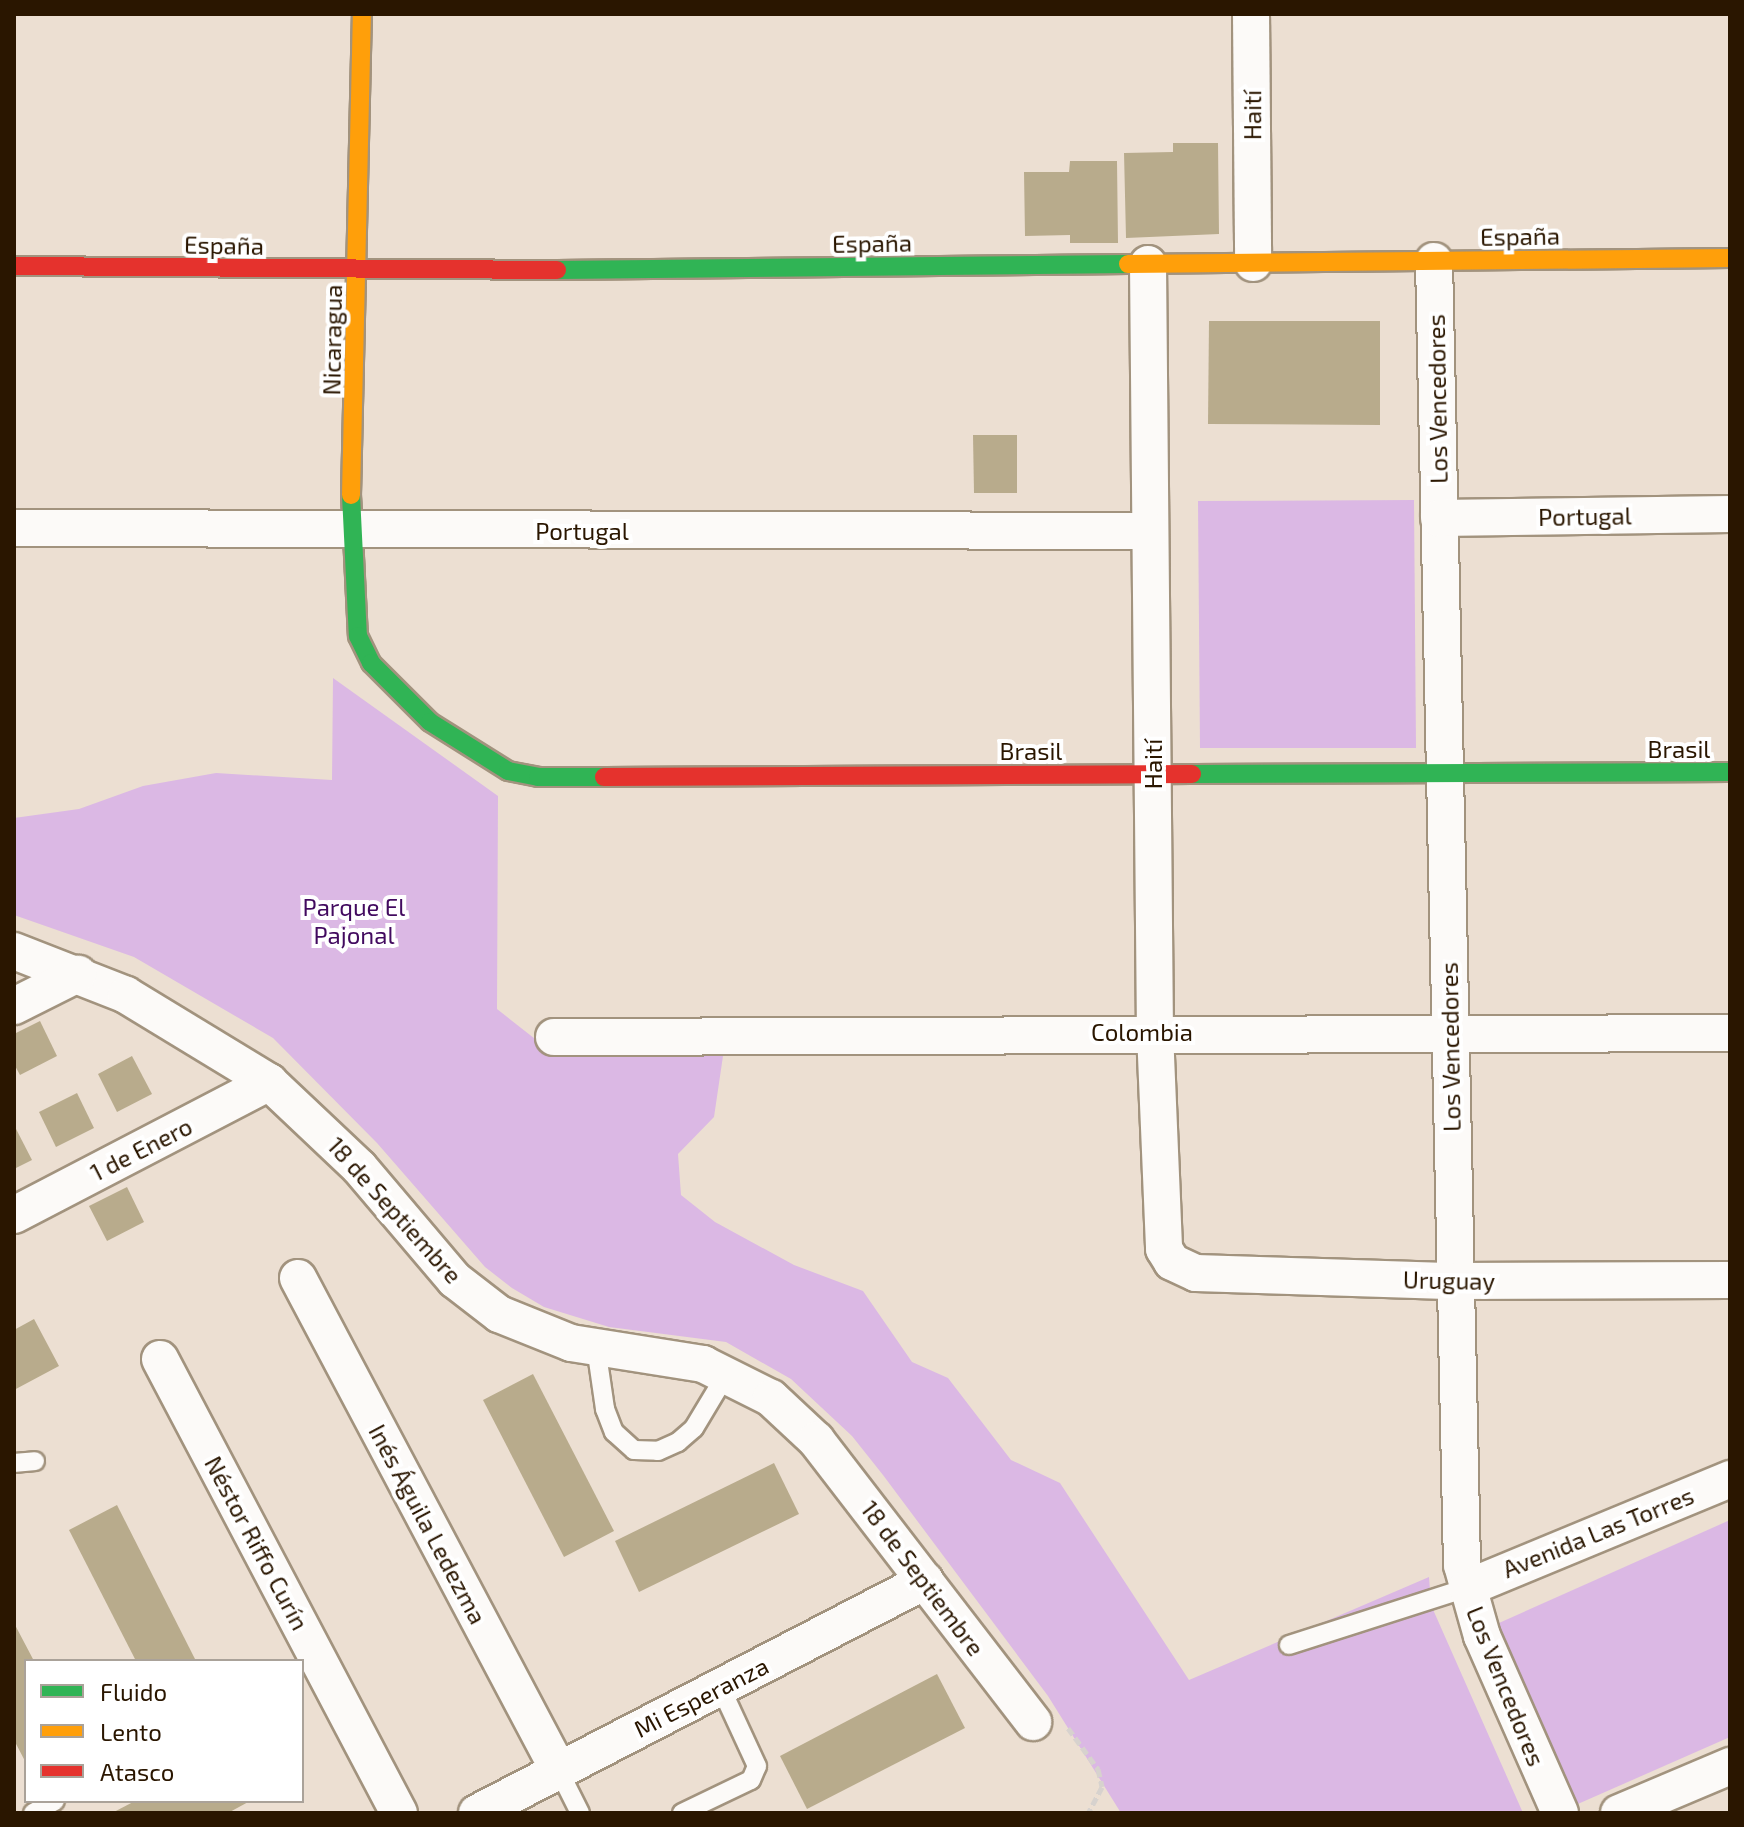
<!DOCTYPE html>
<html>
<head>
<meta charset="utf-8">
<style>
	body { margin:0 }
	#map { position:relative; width:1744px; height:1827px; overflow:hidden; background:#ecdfd2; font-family:"Exo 2",sans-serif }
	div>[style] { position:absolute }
	.green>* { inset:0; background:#dbb8e4 }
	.building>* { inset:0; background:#b8ab8c }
	.path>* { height:5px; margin-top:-2.5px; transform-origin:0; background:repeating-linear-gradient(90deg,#d7d2ce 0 8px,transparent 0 12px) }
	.roads { filter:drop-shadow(2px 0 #a2937e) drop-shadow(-2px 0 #a2937e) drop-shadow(0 2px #a2937e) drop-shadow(0 -2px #a2937e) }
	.lane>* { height:18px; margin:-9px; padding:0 9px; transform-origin:9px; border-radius:9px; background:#fcfaf8 }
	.street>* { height:36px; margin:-18px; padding:0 18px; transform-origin:18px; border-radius:18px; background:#fcfaf8 }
	.fast>* { height:18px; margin:-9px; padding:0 9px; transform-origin:9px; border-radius:9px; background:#30b455 }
	.slow>* { height:18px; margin:-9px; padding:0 9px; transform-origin:9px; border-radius:9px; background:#ff9f0a }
	.jam>* { height:18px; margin:-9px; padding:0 9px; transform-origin:9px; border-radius:9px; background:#e5322d }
	span { translate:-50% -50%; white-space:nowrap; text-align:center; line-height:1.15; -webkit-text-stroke:8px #fff; paint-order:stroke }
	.street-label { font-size:24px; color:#2a1600 }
	.park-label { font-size:24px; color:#420a5f }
	.frame { position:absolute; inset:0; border:16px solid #2a1600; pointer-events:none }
	.legend { position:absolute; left:24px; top:1659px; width:280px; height:144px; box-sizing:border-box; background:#fff; border:2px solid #aaa299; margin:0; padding:10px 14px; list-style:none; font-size:24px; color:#2a1600 }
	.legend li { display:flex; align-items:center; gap:16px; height:40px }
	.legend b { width:40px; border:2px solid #aaa299 }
</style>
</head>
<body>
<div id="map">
	<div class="green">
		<i style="clip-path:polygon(1414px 500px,1416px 748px,1200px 748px,1198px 501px)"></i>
		<i style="clip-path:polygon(333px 678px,498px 796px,497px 1009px,553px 1053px,723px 1056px,714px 1117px,678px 1154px,681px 1195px,715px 1222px,794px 1265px,863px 1291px,912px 1362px,948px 1378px,1011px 1460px,1060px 1483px,1189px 1680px,1429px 1577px,1431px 1605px,1523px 1813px,1121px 1813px,1048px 1696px,883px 1475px,852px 1436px,791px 1379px,726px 1342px,609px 1327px,544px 1307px,512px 1288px,485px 1267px,377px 1143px,273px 1038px,134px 957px,14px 915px,14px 818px,79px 809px,143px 786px,216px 773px,332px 780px)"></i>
		<i style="clip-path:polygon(1730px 1520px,1730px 1737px,1571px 1807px,1490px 1627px)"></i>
	</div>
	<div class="building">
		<i style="clip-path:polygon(1173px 143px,1218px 143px,1219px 234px,1126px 238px,1124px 153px,1173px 152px)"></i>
		<i style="clip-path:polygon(1070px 161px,1117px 161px,1118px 243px,1070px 243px,1070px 235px,1025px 236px,1024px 172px,1069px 172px)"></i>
		<i style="clip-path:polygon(1209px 321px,1380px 321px,1380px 425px,1208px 424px)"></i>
		<i style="clip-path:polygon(973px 435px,1017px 435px,1017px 493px,974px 493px)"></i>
		<i style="clip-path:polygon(40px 1021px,57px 1056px,20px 1075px,14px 1064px,14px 1034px)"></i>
		<i style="clip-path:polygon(132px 1056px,152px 1094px,117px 1112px,98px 1074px)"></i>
		<i style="clip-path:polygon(77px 1093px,94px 1128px,56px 1147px,39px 1112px)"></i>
		<i style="clip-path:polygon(14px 1125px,32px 1160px,14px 1169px)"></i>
		<i style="clip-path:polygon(127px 1187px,144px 1222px,107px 1241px,89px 1206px)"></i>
		<i style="clip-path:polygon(34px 1319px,59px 1366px,14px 1390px,14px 1330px)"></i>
		<i style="clip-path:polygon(533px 1374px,614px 1531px,564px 1557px,483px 1400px)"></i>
		<i style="clip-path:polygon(774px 1463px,799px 1514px,639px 1592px,615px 1541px)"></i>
		<i style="clip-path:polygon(117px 1505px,196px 1661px,136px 1661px,69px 1530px)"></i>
		<i style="clip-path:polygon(14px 1623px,34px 1661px,26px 1661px,26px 1763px,14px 1740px)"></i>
		<i style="clip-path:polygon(937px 1674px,965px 1728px,807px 1809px,780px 1756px)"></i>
		<i style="clip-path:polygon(135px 1801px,250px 1801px,228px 1813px,112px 1813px)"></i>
	</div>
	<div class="path">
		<i style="left:1068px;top:1728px;width:51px;rotate:53.8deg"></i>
		<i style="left:1098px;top:1769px;width:18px;rotate:77deg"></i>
		<i style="left:1102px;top:1787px;width:30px;rotate:118deg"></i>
	</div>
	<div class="roads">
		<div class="lane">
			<i style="left:596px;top:1347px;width:63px;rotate:81.7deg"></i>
			<i style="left:605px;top:1409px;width:25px;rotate:69deg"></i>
			<i style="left:614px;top:1432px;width:27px;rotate:42deg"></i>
			<i style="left:634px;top:1450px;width:24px;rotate:2deg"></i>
			<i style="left:658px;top:1451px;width:22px;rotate:-24deg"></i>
			<i style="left:678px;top:1442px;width:21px;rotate:-41deg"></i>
			<i style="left:694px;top:1428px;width:64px;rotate:-59deg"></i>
			<i style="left:14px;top:1463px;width:21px;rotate:-5deg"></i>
			<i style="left:1289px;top:1645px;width:187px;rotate:-17.8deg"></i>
			<i style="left:559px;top:1771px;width:47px;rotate:63.4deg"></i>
			<i style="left:33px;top:1813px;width:25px;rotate:-29deg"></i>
			<i style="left:682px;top:1813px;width:76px;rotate:-25.6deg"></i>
			<i style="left:751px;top:1780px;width:15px;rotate:-67deg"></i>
			<i style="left:757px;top:1766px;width:88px;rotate:-114.8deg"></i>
		</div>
		<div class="street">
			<i style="left:1251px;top:14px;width:249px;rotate:89.5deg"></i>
			<i style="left:1434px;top:261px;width:1304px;rotate:88.77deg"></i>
			<i style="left:1462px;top:1565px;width:74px;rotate:74.3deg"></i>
			<i style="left:1482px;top:1636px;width:193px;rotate:66.2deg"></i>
			<i style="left:1148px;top:264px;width:768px;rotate:89.48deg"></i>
			<i style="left:1155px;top:1032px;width:217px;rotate:87.6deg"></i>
			<i style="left:1164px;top:1249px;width:15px;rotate:58deg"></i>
			<i style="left:1172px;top:1262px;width:26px;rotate:25deg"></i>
			<i style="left:1196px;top:1273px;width:259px;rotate:1.8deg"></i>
			<i style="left:1455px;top:1281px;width:275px;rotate:-0.2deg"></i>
			<i style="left:1439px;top:518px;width:291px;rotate:-0.8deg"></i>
			<i style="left:14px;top:528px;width:1136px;rotate:0.15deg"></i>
			<i style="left:14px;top:951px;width:120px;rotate:21.4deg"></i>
			<i style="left:126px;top:995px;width:167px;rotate:31.3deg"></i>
			<i style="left:269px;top:1082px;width:124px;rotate:43.4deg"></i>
			<i style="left:359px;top:1167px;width:148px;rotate:49.7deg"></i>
			<i style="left:455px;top:1280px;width:56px;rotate:37.7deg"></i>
			<i style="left:499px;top:1314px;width:78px;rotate:21.9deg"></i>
			<i style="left:571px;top:1343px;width:134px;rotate:9deg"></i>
			<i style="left:703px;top:1364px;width:76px;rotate:26.6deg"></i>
			<i style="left:771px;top:1398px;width:62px;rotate:43deg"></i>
			<i style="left:816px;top:1440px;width:356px;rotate:52.4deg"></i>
			<i style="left:14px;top:1006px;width:72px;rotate:-26.6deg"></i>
			<i style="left:554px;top:1037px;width:1176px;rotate:-0.19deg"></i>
			<i style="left:14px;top:1215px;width:288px;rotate:-27.5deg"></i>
			<i style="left:298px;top:1278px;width:558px;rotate:62.1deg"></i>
			<i style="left:160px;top:1359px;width:513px;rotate:62.24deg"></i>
			<i style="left:1467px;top:1588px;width:285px;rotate:-22.5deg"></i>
			<i style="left:477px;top:1813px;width:505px;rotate:-27.38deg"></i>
			<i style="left:1619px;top:1813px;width:121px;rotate:-22.9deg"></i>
		</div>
		<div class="fast">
			<i style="left:557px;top:270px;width:571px;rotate:-0.6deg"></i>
			<i style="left:351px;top:495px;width:141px;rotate:87.2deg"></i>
			<i style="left:358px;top:636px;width:30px;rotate:64deg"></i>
			<i style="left:371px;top:663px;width:83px;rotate:45deg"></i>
			<i style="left:430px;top:722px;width:92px;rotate:32.1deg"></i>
			<i style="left:508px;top:771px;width:31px;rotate:11deg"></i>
			<i style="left:538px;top:777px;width:66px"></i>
			<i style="left:1192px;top:774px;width:538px;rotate:-0.21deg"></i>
		</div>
		<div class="slow">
			<i style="left:1128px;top:264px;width:602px;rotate:-0.57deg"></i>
			<i style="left:351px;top:495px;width:481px;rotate:-88.7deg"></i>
		</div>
		<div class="jam">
			<i style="left:14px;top:266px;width:543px;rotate:0.42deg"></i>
			<i style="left:604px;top:777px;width:588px;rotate:-0.29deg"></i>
		</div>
	</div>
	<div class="street-label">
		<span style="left:1252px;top:115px;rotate:-90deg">Haití</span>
		<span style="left:1520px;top:236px;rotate:-1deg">España</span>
		<span style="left:872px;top:243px;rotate:-1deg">España</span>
		<span style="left:224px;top:245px;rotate:1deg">España</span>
		<span style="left:332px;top:340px;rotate:-89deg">Nicaragua</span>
		<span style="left:1437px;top:399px;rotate:-91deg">Los Vencedores</span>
		<span style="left:1585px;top:516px;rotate:-1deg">Portugal</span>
		<span style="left:582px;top:531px">Portugal</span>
		<span style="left:1679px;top:749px">Brasil</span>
		<span style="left:1031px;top:751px">Brasil</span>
		<span style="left:1153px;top:764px;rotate:-90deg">Haití</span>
		<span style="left:1142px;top:1032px">Colombia</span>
		<span style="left:1450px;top:1047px;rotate:-91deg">Los Vencedores</span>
		<span style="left:141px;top:1149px;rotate:-27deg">1 de Enero</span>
		<span style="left:395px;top:1210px;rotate:48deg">18 de Septiembre</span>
		<span style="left:1449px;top:1280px;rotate:1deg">Uruguay</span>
		<span style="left:428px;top:1524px;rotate:62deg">Inés Águila Ledezma</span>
		<span style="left:1598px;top:1532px;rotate:-22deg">Avenida Las Torres</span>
		<span style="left:257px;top:1543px;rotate:62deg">Néstor Riffo Curín</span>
		<span style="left:923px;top:1578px;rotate:53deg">18 de Septiembre</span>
		<span style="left:1506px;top:1686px;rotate:68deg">Los Vencedores</span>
		<span style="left:701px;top:1697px;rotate:-27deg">Mi Esperanza</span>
	</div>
	<div class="park-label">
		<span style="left:354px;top:921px">Parque El<br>Pajonal</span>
	</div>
	<div class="frame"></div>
	<ul class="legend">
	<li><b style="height:10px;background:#30b455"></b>Fluido</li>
	<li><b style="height:10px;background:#ff9f0a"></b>Lento</li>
	<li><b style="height:10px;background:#e5322d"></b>Atasco</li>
	</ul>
</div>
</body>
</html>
